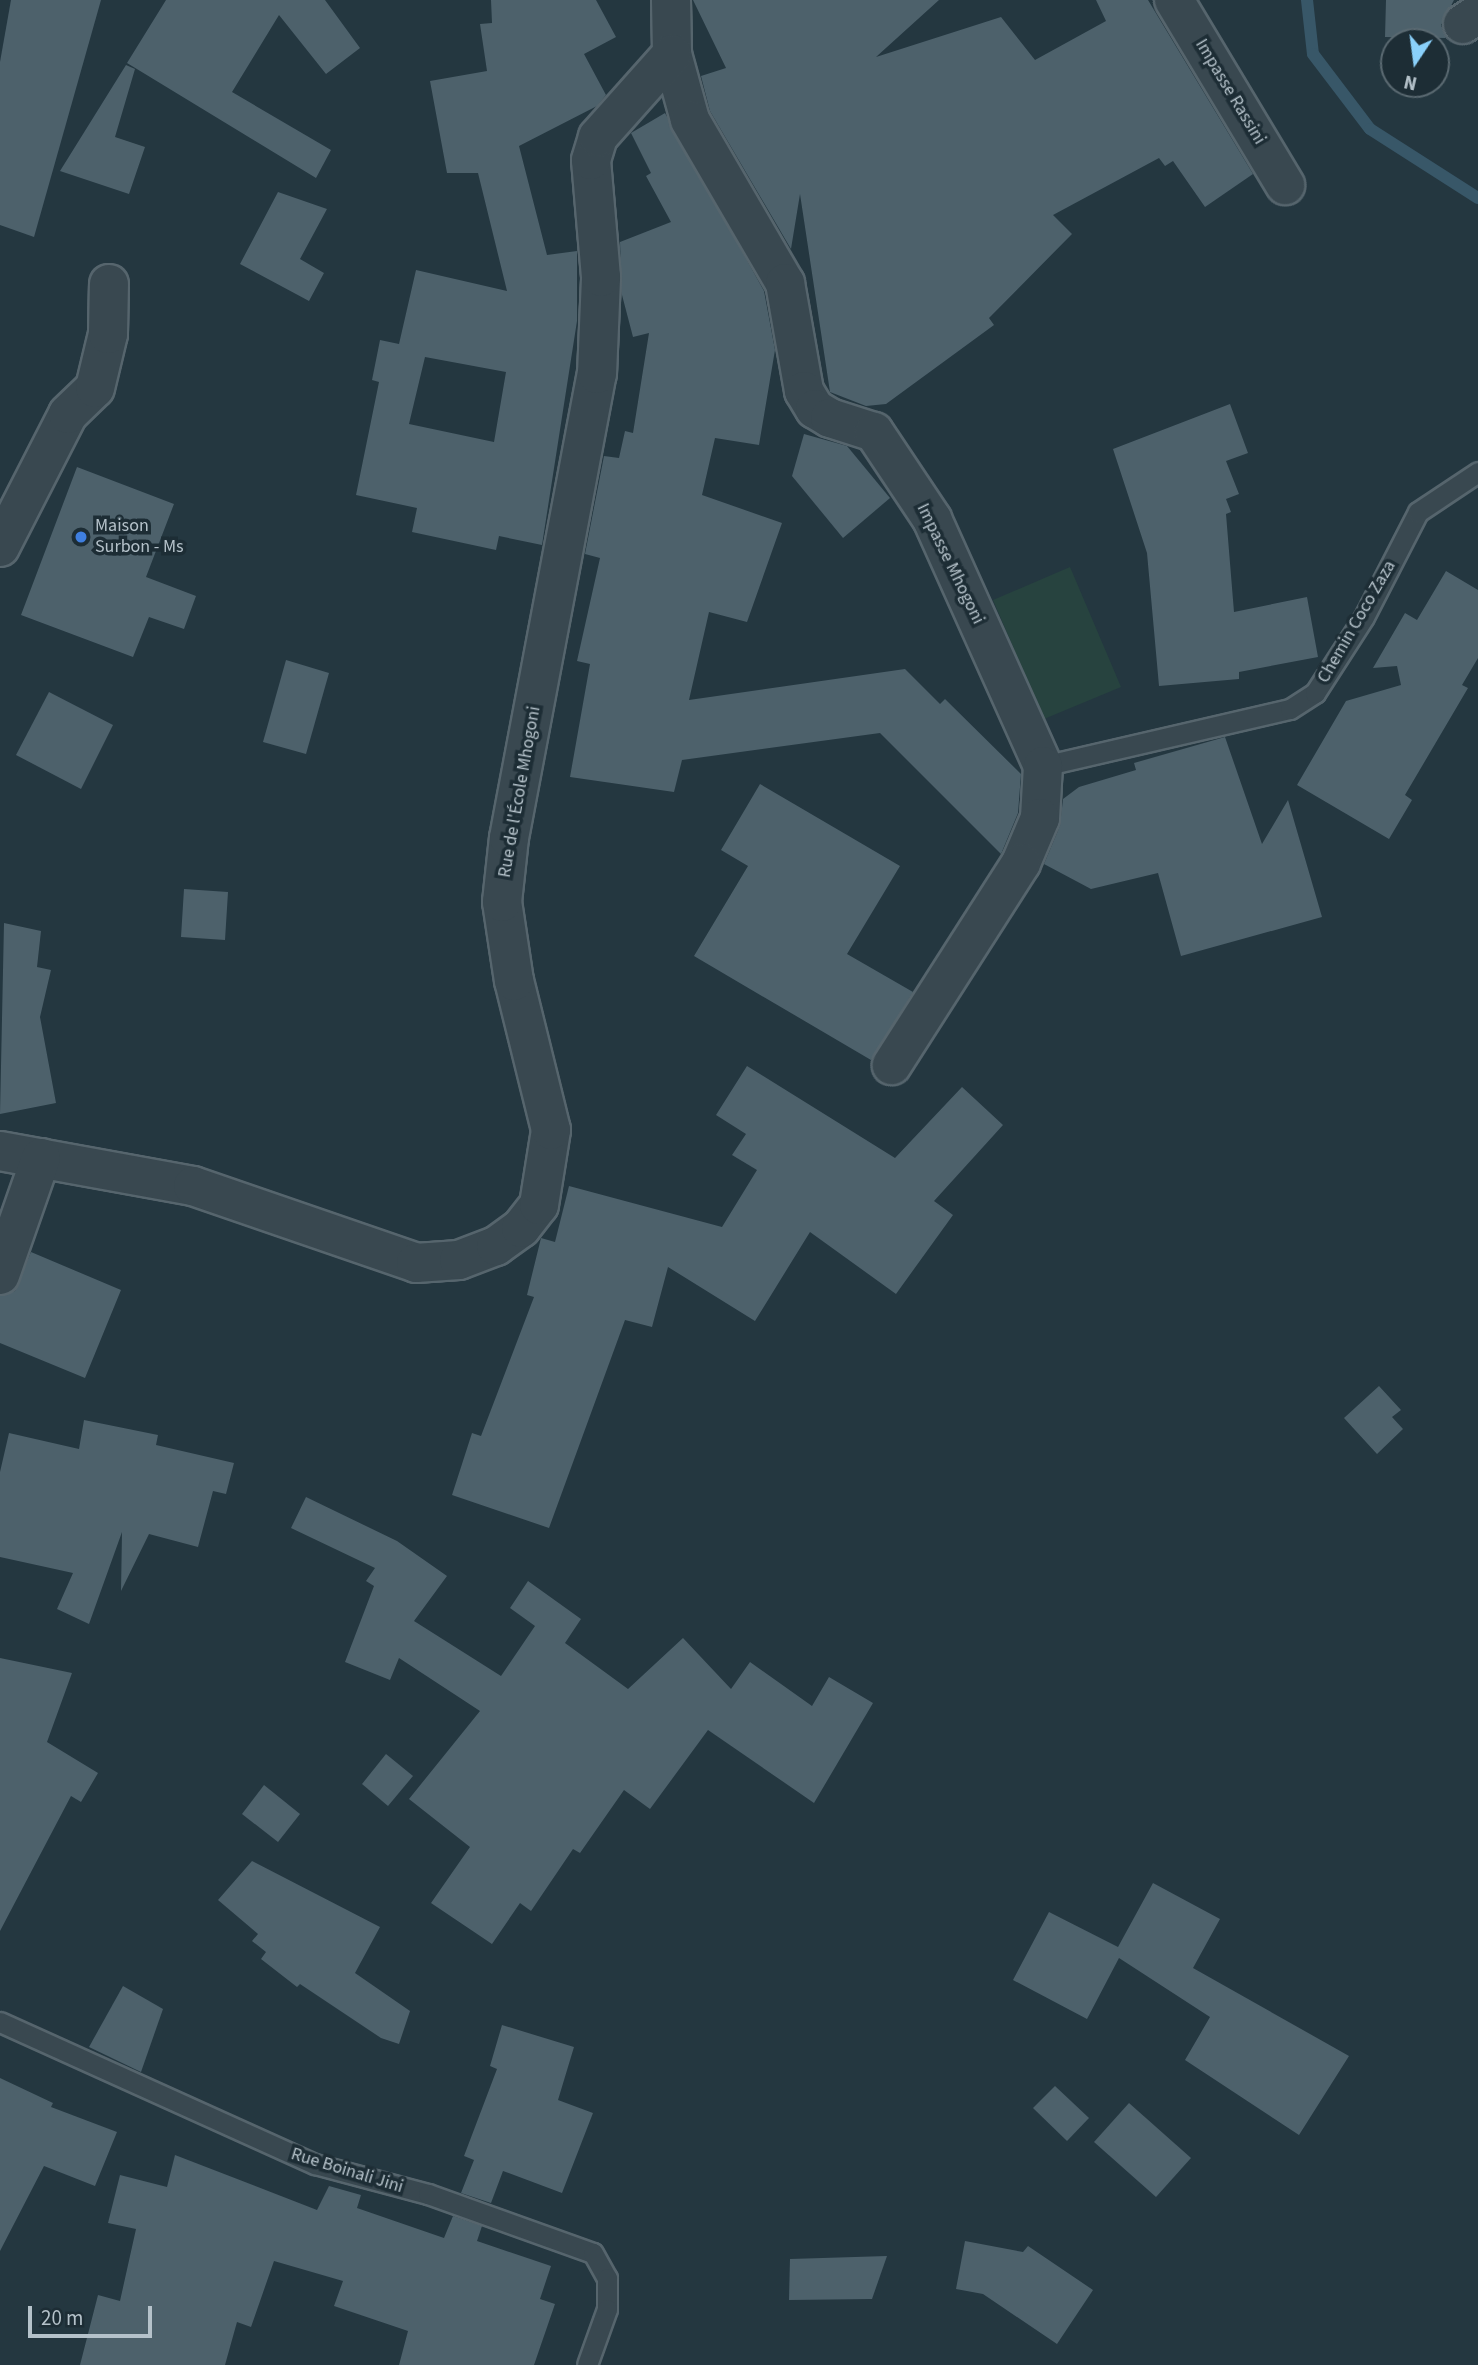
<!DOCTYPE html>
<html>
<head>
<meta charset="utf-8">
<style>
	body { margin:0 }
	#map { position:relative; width:1478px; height:2365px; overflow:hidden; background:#243740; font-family:"Source Sans 3",sans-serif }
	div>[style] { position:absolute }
	.green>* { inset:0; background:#27433f }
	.stream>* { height:12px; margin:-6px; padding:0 6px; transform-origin:6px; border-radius:6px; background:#385768 }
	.building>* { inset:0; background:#4d616b }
	.roads { filter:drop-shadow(2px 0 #56656d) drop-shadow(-2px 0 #56656d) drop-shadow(0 2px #56656d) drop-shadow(0 -2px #56656d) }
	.service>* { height:19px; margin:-9.5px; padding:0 9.5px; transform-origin:9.5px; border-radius:9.5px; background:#394850 }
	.minor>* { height:38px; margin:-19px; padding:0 19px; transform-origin:19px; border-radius:19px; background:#394850 }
	.dots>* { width:19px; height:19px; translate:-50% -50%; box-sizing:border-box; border:4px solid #1d2d35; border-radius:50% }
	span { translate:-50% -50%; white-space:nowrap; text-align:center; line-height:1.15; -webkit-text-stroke:7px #1d2d35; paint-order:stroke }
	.street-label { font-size:18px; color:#b5c2ca }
	.poi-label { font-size:18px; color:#b5c2ca }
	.left { translate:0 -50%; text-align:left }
	.north { position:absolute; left:1380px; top:28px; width:70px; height:70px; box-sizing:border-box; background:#1d2d35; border:2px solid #5a6971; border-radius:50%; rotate:193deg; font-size:19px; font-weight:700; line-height:28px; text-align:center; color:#b5c2ca }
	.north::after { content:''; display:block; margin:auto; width:24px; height:32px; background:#8ad0fa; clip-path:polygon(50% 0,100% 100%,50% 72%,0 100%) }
	.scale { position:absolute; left:28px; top:2306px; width:124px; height:32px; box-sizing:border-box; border:4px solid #b5c2ca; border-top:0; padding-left:9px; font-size:21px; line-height:24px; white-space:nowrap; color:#b5c2ca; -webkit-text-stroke:5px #1d2d35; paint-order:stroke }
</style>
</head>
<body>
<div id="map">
	<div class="green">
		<i style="clip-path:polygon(1070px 567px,1121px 687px,1044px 719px,993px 600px)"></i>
	</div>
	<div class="stream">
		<i style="left:1307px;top:0;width:54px;rotate:83.7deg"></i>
		<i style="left:1313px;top:54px;width:94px;rotate:52.8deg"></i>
		<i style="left:1370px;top:129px;width:128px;rotate:32.6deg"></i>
	</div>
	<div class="building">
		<i style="clip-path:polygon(11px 0,101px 0,34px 237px,0 225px,0 62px)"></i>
		<i style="clip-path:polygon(166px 0,325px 0,360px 48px,326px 74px,279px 15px,232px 92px,331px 150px,316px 178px,127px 63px)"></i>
		<i style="clip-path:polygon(evenodd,491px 0,596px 0,616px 37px,584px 54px,606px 95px,597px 106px,519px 146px,547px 255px,577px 251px,577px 321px,542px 545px,499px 536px,496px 550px,412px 532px,417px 508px,356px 495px,379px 382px,372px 380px,380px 340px,399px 344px,416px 270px,507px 291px,478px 173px,447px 173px,430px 81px,487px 71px,480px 24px,492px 23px,491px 0,425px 357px,506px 372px,494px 442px,409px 424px,425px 357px)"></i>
		<i style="clip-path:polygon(693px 0,939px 0,876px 57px,1001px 17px,1035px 60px,1106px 21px,1096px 0,1148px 0,1253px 174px,1205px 207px,1173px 161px,1165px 166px,1159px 158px,1053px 215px,1072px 234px,989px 318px,994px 325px,886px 404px,866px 406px,830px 392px,800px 194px,791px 249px,710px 111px,701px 76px,726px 68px)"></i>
		<i style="clip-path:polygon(1386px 0,1454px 0,1441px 25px,1446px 38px,1385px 37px)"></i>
		<i style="clip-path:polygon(126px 65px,135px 69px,115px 137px,145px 147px,129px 194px,60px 171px)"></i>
		<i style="clip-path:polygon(665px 113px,764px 291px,775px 350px,759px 445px,715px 438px,702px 495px,782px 523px,747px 622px,709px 612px,689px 700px,905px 669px,940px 704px,945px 699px,1021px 774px,1018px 813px,1001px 854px,880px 733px,682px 760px,674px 792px,570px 777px,590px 664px,577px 661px,600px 558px,585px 554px,604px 456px,619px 458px,625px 431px,633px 433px,649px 333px,633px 337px,622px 295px,620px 242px,671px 222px,646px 176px,651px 173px,631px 133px)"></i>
		<i style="clip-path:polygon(278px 192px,327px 209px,300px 259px,324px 273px,309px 301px,240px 264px)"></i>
		<i style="clip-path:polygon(1230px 404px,1248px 453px,1226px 461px,1239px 494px,1226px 499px,1231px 512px,1226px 514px,1234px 612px,1307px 597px,1318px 657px,1239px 672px,1239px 679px,1159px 686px,1147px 553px,1113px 449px)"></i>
		<i style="clip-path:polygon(804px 434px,847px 446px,890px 498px,843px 538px,792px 476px)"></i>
		<i style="clip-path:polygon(77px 467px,174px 504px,146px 577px,196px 596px,184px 629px,149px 617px,133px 657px,21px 615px)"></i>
		<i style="clip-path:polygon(1446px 571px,1478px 590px,1478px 658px,1462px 685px,1468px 688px,1405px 795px,1412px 800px,1389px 839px,1297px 785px,1346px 701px,1401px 685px,1397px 666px,1373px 668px,1405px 613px,1417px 620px)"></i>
		<i style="clip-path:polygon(286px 660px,329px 673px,306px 754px,263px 742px)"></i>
		<i style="clip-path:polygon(49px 692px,113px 725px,81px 789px,16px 755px)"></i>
		<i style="clip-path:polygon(1225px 737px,1262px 844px,1288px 800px,1322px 917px,1181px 956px,1158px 873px,1091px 889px,1044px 864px,1060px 826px,1063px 799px,1079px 787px,1136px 770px,1134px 763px)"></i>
		<i style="clip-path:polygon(760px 784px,900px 866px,847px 954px,913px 992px,871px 1060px,694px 956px,748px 866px,721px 850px)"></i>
		<i style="clip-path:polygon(184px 889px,228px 892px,225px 940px,181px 937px)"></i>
		<i style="clip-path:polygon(4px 923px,41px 931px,37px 967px,51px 970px,40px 1017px,56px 1103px,0 1114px)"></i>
		<i style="clip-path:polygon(747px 1066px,895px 1158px,962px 1087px,1003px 1125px,934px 1201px,953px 1215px,896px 1294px,810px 1232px,755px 1321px,668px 1267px,652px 1327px,625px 1320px,549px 1528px,452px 1495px,472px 1433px,481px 1436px,534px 1297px,527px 1295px,541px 1238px,555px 1242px,569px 1186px,722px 1227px,757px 1170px,732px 1155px,746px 1134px,716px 1115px)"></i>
		<i style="clip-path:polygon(31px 1252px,121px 1290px,85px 1378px,0 1343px,0 1296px,15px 1291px)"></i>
		<i style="clip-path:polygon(1379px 1386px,1401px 1410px,1392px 1417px,1403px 1429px,1377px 1454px,1344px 1418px)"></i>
		<i style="clip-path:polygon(84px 1420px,158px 1435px,156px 1445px,234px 1463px,226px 1494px,213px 1491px,198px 1547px,149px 1534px,121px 1591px,122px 1532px,89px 1624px,57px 1609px,73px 1573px,0 1557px,0 1472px,9px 1433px,79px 1449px)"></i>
		<i style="clip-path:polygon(306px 1497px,397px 1541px,447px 1576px,414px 1621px,501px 1676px,535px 1626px,510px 1608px,528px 1581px,581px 1619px,565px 1643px,628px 1689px,683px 1638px,731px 1689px,750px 1662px,812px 1706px,829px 1677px,873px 1703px,814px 1803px,708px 1730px,650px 1809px,624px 1790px,580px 1853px,573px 1849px,531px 1911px,520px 1903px,492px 1944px,431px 1903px,470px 1847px,409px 1799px,480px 1711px,399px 1658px,390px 1680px,345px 1662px,374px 1586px,366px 1581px,375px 1568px,291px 1528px)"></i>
		<i style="clip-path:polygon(0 1658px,72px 1673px,47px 1742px,98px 1773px,81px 1802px,71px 1796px,0 1931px)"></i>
		<i style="clip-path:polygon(386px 1754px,413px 1776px,388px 1806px,362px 1784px)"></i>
		<i style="clip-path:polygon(264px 1785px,300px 1814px,278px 1842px,242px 1814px)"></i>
		<i style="clip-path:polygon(252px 1861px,380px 1927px,355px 1973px,410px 2011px,399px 2044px,381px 2038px,300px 1984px,297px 1987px,261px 1959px,266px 1952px,252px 1941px,258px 1934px,218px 1900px)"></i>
		<i style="clip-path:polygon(1153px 1883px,1220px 1919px,1193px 1968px,1349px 2056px,1299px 2135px,1185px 2060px,1210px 2017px,1119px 1958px,1087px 2019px,1013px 1980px,1049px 1912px,1118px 1947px)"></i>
		<i style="clip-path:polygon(123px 1986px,163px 2009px,141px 2072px,89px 2047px)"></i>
		<i style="clip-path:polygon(502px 2025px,574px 2047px,558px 2100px,593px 2113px,562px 2193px,503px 2171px,491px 2203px,461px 2193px,474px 2160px,464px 2156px,497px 2069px,490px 2066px)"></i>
		<i style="clip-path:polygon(0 2078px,53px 2103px,51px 2107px,117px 2132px,95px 2186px,44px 2166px,0 2251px)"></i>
		<i style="clip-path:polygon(1055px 2086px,1089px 2118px,1067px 2141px,1033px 2108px)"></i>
		<i style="clip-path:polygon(1129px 2103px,1191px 2158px,1156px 2197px,1094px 2142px)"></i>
		<i style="clip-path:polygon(175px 2155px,317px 2210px,329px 2186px,361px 2195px,357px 2208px,444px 2238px,453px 2216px,482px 2226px,477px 2241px,551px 2266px,540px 2299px,555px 2304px,534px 2365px,399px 2365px,408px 2331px,334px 2306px,343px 2281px,274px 2261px,251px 2327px,237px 2322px,225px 2365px,80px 2365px,98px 2295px,120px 2301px,136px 2229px,108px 2223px,120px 2175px,167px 2187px)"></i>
		<i style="clip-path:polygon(965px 2241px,1023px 2252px,1028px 2246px,1093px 2290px,1057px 2344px,983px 2294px,956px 2289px)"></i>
		<i style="clip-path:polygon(887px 2256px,872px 2299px,789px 2300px,790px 2259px)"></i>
	</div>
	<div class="roads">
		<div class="service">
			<i style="left:1043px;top:766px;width:253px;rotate:-13deg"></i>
			<i style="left:1290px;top:709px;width:30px;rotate:-33deg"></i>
			<i style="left:1315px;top:693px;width:90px;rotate:-57.2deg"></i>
			<i style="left:1364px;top:617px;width:118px;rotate:-62.8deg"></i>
			<i style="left:1418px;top:512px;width:72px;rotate:-33.7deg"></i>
			<i style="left:0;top:2022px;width:346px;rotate:24.3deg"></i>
			<i style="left:315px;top:2164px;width:117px;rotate:14.9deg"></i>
			<i style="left:428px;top:2194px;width:175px;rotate:19.7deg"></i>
			<i style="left:593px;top:2253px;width:29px;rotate:61deg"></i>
			<i style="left:607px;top:2278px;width:31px;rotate:90deg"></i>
			<i style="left:607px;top:2309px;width:59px;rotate:109.7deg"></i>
		</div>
		<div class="minor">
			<i style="left:671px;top:0;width:54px;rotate:88.9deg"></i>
			<i style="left:672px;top:54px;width:68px;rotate:74.7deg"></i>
			<i style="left:690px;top:120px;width:189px;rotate:59.8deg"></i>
			<i style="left:785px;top:283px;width:110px;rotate:80deg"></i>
			<i style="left:804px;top:391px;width:21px;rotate:59deg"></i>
			<i style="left:815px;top:409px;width:17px;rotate:31deg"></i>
			<i style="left:830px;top:418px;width:46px;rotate:17.7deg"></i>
			<i style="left:874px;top:432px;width:105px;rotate:56.3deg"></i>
			<i style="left:932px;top:519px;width:271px;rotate:65.8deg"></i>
			<i style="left:1043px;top:766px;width:52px;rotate:93.3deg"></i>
			<i style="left:1040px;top:818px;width:49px;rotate:112.9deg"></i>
			<i style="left:1021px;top:863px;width:240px;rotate:122.6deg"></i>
			<i style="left:1174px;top:0;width:216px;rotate:59deg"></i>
			<i style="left:1463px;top:24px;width:18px;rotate:-34deg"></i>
			<i style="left:0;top:547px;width:149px;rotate:-62.9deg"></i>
			<i style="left:68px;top:414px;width:37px;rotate:-44deg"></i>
			<i style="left:95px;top:388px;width:56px;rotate:-76.5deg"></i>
			<i style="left:108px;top:334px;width:50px;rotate:-88.9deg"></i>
			<i style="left:0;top:1151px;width:196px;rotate:10.3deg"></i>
			<i style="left:193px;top:1186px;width:236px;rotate:19deg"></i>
			<i style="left:416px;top:1263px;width:43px;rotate:-4deg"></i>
			<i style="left:459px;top:1260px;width:40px;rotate:-21deg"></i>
			<i style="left:496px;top:1246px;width:31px;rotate:-36deg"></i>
			<i style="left:521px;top:1228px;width:29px;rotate:-52deg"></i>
			<i style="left:539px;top:1205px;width:76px;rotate:-80.9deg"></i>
			<i style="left:551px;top:1130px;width:154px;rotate:-103.9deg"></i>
			<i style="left:514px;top:981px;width:80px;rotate:-98.6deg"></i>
			<i style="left:502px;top:902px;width:64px;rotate:-83.8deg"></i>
			<i style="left:509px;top:838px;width:472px;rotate:-79.3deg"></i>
			<i style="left:597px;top:374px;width:97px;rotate:-87.6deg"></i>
			<i style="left:601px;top:277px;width:117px;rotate:-94.9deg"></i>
			<i style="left:591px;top:160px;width:24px;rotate:-73deg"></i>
			<i style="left:598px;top:137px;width:111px;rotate:-48.3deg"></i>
			<i style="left:0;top:1275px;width:124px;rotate:-70.7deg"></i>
		</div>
	</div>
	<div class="dots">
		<i style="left:81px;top:537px;background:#3f7fe0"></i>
	</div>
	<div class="street-label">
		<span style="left:1230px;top:92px;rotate:59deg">Impasse Rassini</span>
		<span style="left:950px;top:564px;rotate:64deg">Impasse Mhogoni</span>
		<span style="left:1357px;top:622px;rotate:-60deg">Chemin Coco Zaza</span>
		<span style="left:520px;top:792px;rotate:-80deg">Rue de l'École Mhogoni</span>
		<span style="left:347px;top:2171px;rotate:17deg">Rue Boinali Jini</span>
	</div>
	<div class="poi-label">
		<span class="left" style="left:95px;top:537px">Maison<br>Surbon - Ms</span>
	</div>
	<div class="north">N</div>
	<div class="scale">20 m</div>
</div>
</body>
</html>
